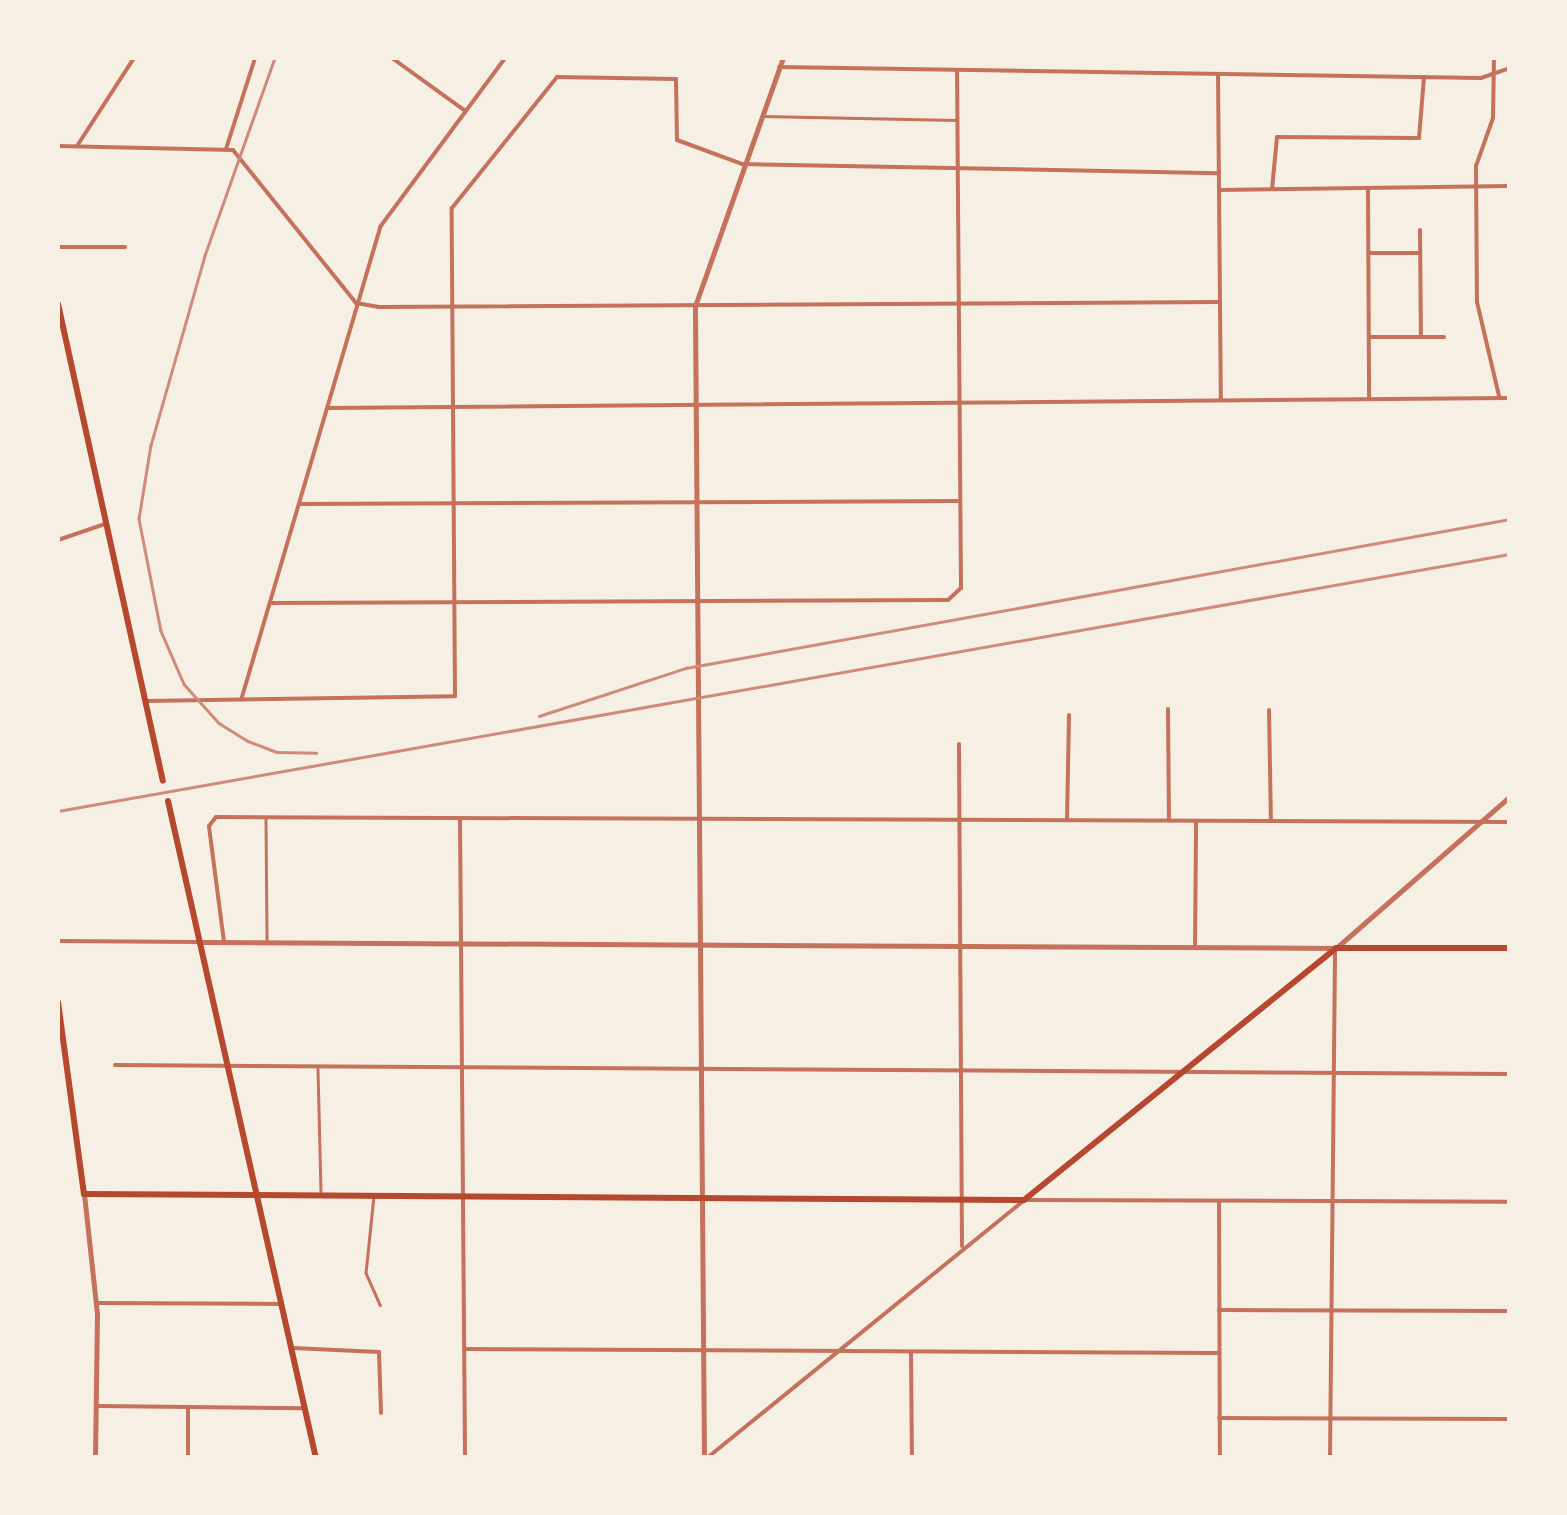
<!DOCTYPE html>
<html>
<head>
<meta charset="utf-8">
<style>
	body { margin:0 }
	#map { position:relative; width:1567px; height:1515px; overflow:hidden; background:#f6efe4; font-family:Lato,sans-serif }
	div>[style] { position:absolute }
	.service>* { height:2.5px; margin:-1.25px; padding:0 1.25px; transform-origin:1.25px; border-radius:1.25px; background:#c5725c }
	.minor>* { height:4px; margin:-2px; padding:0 2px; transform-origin:2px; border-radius:2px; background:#c5725c }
	.tertiary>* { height:5px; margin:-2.5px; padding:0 2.5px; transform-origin:2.5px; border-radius:2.5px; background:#c5725c }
	.secondary>* { height:6px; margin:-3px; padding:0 3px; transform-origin:3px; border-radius:3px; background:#b5482f }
	.primary>* { height:6px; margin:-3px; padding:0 3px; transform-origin:3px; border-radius:3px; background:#b5482f }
	.rail>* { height:2.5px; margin:-1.25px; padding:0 1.25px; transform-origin:1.25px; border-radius:1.25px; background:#cf8b77 }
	span { translate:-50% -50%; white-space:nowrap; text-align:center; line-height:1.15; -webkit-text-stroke:8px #f6efe4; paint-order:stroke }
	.frame { position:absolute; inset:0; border:60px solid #f6efe4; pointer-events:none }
</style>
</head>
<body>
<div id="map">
	<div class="service">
		<i style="left:763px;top:116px;width:192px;rotate:1.2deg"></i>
		<i style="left:266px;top:819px;width:122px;rotate:89.5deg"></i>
		<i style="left:318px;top:1069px;width:122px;rotate:88.6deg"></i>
		<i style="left:374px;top:1196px;width:77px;rotate:95.9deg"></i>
		<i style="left:366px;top:1273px;width:35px;rotate:66deg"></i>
	</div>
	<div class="minor">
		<i style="left:392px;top:58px;width:89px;rotate:35.8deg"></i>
		<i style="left:1494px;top:58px;width:60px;rotate:91deg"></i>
		<i style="left:1493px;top:118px;width:51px;rotate:109.5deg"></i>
		<i style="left:1476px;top:166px;width:136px;rotate:89.6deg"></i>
		<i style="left:1477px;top:302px;width:97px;rotate:76.8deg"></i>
		<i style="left:779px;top:67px;width:702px;rotate:0.9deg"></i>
		<i style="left:1481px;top:78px;width:31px;rotate:-19deg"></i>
		<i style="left:1218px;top:75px;width:325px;rotate:89.5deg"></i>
		<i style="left:58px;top:146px;width:175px;rotate:1.3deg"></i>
		<i style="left:233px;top:150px;width:196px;rotate:51.2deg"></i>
		<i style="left:356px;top:303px;width:22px;rotate:10deg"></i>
		<i style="left:378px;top:307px;width:842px;rotate:-0.34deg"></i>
		<i style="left:77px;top:146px;width:105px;rotate:-57.1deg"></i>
		<i style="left:226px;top:149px;width:96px;rotate:-72.3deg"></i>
		<i style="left:1272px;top:189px;width:52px;rotate:-84.5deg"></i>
		<i style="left:1277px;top:137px;width:142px;rotate:0.4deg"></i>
		<i style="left:1419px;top:138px;width:61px;rotate:-85.3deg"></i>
		<i style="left:1368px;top:189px;width:210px;rotate:89.7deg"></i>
		<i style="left:1219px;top:190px;width:291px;rotate:-0.8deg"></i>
		<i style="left:1420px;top:230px;width:107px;rotate:89.5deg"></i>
		<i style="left:58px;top:247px;width:67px"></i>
		<i style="left:1370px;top:253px;width:50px"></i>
		<i style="left:1369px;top:337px;width:75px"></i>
		<i style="left:328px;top:408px;width:1182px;rotate:-0.48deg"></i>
		<i style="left:301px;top:504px;width:658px;rotate:-0.26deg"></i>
		<i style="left:58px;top:540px;width:50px;rotate:-18.8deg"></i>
		<i style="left:270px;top:603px;width:678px;rotate:-0.25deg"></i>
		<i style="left:948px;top:600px;width:18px;rotate:-43deg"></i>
		<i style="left:961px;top:588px;width:518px;rotate:-90.44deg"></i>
		<i style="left:242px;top:697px;width:490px;rotate:-73.6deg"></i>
		<i style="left:380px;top:227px;width:210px;rotate:-53.5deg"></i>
		<i style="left:145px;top:701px;width:310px;rotate:-0.9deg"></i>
		<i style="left:455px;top:696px;width:488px;rotate:-90.4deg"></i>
		<i style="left:452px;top:208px;width:168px;rotate:-51.3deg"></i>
		<i style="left:557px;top:77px;width:119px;rotate:1deg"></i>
		<i style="left:676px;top:79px;width:61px;rotate:89.1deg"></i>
		<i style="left:677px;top:140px;width:69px;rotate:20.3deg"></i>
		<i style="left:742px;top:164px;width:477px;rotate:1.1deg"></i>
		<i style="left:1168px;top:709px;width:111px;rotate:89.5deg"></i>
		<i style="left:1269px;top:710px;width:110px;rotate:89deg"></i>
		<i style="left:959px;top:744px;width:502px;rotate:89.66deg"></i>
		<i style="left:460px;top:818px;width:640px;rotate:89.55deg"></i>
		<i style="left:1067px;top:820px;width:105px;rotate:-88.9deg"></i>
		<i style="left:58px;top:941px;width:140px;rotate:0.4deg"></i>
		<i style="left:224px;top:942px;width:117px;rotate:-97.4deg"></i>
		<i style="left:209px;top:826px;width:11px;rotate:-52deg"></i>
		<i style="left:216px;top:817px;width:1294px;rotate:0.22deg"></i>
		<i style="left:1195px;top:948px;width:125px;rotate:-89.5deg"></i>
		<i style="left:115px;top:1065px;width:1395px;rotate:0.37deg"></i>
		<i style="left:1219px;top:1202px;width:256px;rotate:89.8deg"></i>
		<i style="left:96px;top:1303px;width:183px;rotate:0.3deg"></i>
		<i style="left:1219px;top:1310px;width:291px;rotate:0.2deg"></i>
		<i style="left:293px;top:1348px;width:86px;rotate:2.7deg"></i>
		<i style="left:379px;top:1352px;width:61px;rotate:88.1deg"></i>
		<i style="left:464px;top:1349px;width:755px;rotate:0.3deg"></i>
		<i style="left:911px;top:1352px;width:106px;rotate:89.5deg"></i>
		<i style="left:98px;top:1406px;width:205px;rotate:0.6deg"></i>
		<i style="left:1219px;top:1418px;width:291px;rotate:0.2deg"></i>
		<i style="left:188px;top:1458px;width:50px;rotate:-90deg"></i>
		<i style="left:707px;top:1458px;width:409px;rotate:-39.1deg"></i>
		<i style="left:1024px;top:1200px;width:486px;rotate:0.2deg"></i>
		<i style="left:1330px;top:1458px;width:506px;rotate:-89.43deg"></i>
	</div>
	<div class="tertiary">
		<i style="left:199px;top:942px;width:1137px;rotate:0.3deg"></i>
		<i style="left:1336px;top:948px;width:231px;rotate:-41.1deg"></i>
		<i style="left:84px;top:1194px;width:121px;rotate:83.8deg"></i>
		<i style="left:97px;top:1314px;width:144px;rotate:90.8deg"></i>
		<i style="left:704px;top:1458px;width:1152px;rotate:-90.45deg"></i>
		<i style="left:695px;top:306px;width:263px;rotate:-70.5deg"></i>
	</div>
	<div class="secondary">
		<i style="left:58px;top:1002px;width:194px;rotate:82.3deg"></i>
		<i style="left:84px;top:1194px;width:940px;rotate:0.37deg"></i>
		<i style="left:1024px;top:1200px;width:401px;rotate:-38.9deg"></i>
		<i style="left:1336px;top:948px;width:174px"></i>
	</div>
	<div class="primary">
		<i style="left:58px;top:304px;width:488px;rotate:77.6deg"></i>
		<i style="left:168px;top:801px;width:673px;rotate:77.31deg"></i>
	</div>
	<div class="rail">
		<i style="left:275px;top:58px;width:210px;rotate:109.5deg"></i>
		<i style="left:205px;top:256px;width:197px;rotate:105.9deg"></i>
		<i style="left:151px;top:445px;width:75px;rotate:99.2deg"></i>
		<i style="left:139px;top:519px;width:114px;rotate:78.9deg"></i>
		<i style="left:161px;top:631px;width:58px;rotate:66.5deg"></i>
		<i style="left:184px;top:684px;width:52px;rotate:48.1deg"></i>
		<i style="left:219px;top:723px;width:34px;rotate:32deg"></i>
		<i style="left:248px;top:741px;width:31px;rotate:21deg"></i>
		<i style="left:277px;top:752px;width:39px;rotate:1deg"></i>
		<i style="left:539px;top:716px;width:155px;rotate:-18.1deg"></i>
		<i style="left:686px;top:668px;width:837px;rotate:-10.25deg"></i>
		<i style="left:58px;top:811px;width:1475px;rotate:-10.04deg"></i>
	</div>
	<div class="frame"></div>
</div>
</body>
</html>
